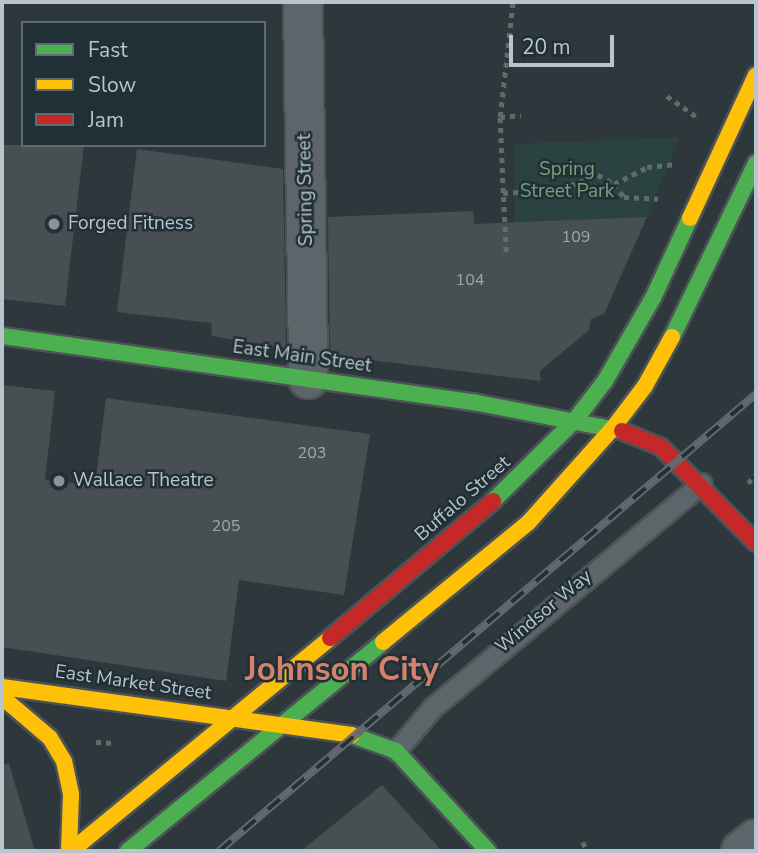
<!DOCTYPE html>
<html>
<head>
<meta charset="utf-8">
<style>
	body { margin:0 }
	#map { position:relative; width:758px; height:853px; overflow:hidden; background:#2e373c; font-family:"Nunito Sans",sans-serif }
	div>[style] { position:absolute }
	.green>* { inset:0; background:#2b4340 }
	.building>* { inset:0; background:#474f53 }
	.path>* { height:4.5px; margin-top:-2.25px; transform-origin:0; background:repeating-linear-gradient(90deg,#626a6d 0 5px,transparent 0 10px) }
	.roads { filter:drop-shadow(2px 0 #4c5356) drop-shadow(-2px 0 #4c5356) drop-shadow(0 2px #4c5356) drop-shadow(0 -2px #4c5356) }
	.lane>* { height:19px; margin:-9.5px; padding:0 9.5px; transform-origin:9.5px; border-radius:9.5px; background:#5e656a }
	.street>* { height:38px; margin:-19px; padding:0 19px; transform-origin:19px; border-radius:19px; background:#5e656a }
	.fast>* { height:16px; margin:-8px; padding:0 8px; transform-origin:8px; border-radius:8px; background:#4caf50 }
	.slow>* { height:16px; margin:-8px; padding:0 8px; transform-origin:8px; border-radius:8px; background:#ffc107 }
	.jam>* { height:16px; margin:-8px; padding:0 8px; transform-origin:8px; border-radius:8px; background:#c62828 }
	.rail>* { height:8px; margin-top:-4px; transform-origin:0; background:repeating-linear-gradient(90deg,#212f37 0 16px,#63696e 0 32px); box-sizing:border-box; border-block:2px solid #63696e }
	.dots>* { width:19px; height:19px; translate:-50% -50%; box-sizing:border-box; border:4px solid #212f37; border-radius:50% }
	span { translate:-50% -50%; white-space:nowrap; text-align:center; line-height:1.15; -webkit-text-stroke:5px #212f37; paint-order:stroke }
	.number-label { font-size:16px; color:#9ca8ae }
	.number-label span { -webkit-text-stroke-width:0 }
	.park-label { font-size:19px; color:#78a178 }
	.street-label { font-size:19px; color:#b9c5cc }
	.poi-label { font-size:19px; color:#b9c5cc }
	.left { translate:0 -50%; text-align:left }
	.town-label { font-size:33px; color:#d4826c; font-weight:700 }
	.frame { position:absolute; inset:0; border:4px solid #b9c5cc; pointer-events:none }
	.legend { position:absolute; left:21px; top:21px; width:245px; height:126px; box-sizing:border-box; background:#212f37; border:2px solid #5e6b73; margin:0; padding:9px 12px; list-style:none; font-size:21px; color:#b9c5cc }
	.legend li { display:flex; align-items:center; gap:14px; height:35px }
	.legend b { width:35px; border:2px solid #5e6b73 }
	.scale { position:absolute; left:509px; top:35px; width:105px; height:32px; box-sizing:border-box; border:4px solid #b9c5cc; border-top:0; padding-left:9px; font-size:21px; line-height:24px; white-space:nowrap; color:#b9c5cc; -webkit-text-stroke:5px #212f37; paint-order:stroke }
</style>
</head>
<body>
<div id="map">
	<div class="green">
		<i style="clip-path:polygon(680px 137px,647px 217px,515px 223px,514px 144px)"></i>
	</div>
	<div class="building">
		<i style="clip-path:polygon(2px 145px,84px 145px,65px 306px,2px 299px)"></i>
		<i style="clip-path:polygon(137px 149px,283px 169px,286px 348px,212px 336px,211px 323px,117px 312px)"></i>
		<i style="clip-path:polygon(473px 211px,474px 224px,647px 217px,604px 314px,591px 319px,589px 330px,540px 371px,541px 381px,330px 355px,328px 217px)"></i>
		<i style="clip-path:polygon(2px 385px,55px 391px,45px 480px,95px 486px,106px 398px,370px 434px,344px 595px,239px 580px,226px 681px,2px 647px)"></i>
		<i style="clip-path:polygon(9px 764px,35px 851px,2px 851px,2px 765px)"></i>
		<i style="clip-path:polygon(382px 785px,442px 851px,301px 851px)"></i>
	</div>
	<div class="path">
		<i style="left:667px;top:96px;width:38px;rotate:35deg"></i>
		<i style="left:500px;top:117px;width:21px;rotate:-5deg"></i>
		<i style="left:614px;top:184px;width:16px;rotate:52deg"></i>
		<i style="left:624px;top:197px;width:34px;rotate:3deg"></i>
		<i style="left:503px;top:193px;width:76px;rotate:-92.3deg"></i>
		<i style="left:500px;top:117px;width:116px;rotate:-83.6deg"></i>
		<i style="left:506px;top:252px;width:59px;rotate:-92.9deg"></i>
		<i style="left:503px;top:193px;width:58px;rotate:-3.9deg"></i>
		<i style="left:561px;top:189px;width:40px;rotate:-21deg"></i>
		<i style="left:598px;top:175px;width:18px;rotate:29deg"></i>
		<i style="left:614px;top:184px;width:37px;rotate:-27deg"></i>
		<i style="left:647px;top:167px;width:27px;rotate:-6deg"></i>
		<i style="left:748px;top:483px;width:12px;rotate:-48deg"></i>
		<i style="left:96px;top:742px;width:19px;rotate:3deg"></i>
		<i style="left:583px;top:842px;width:10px;rotate:66deg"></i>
	</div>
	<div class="roads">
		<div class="lane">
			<i style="left:396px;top:751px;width:56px;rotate:-50.1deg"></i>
			<i style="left:432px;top:708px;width:351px;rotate:-39.8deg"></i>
		</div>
		<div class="street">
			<i style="left:303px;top:2px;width:377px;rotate:89.2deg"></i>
			<i style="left:741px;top:851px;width:19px;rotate:-39deg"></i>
		</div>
		<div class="fast">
			<i style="left:2px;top:336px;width:476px;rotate:8deg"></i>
			<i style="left:473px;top:402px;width:152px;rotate:11deg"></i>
			<i style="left:672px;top:337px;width:193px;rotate:-64.2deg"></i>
			<i style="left:493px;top:501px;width:115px;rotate:-44.6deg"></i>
			<i style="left:575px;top:420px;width:49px;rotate:-52.4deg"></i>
			<i style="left:605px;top:381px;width:96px;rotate:-60deg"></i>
			<i style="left:653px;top:298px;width:88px;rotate:-65.2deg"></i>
			<i style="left:352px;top:735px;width:47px;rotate:20deg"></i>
			<i style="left:396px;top:751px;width:136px;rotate:47.4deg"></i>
			<i style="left:128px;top:851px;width:330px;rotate:-39.3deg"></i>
		</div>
		<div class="slow">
			<i style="left:690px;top:218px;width:157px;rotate:-65.2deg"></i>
			<i style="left:383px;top:642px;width:188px;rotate:-39.4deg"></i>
			<i style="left:528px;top:523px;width:127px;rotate:-48.2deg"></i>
			<i style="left:613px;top:428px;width:53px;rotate:-52.7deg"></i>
			<i style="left:645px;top:386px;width:56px;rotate:-61.1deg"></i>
			<i style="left:2px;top:687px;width:353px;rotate:7.8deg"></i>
			<i style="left:2px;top:697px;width:63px;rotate:40.5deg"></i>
			<i style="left:50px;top:738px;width:27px;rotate:59deg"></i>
			<i style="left:64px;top:761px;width:34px;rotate:78deg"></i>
			<i style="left:71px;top:794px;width:57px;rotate:92deg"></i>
			<i style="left:71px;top:851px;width:335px;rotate:-39.4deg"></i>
		</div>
		<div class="jam">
			<i style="left:622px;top:431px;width:42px;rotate:22.3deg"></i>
			<i style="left:661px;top:447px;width:135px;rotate:45.3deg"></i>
			<i style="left:330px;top:638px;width:213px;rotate:-40deg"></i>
		</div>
	</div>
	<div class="rail">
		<i style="left:219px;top:851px;width:705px;rotate:-40.4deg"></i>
	</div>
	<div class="dots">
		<i style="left:54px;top:224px;background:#88939a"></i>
		<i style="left:59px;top:481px;background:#88939a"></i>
	</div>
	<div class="number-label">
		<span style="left:576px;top:237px">109</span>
		<span style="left:470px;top:280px">104</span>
		<span style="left:312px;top:453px">203</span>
		<span style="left:226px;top:526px">205</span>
	</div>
	<div class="park-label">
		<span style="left:567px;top:181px">Spring<br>Street Park</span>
	</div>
	<div class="street-label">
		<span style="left:306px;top:190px;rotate:-91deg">Spring Street</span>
		<span style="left:302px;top:357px;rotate:8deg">East Main Street</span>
		<span style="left:463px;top:499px;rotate:-41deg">Buffalo Street</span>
		<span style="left:544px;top:612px;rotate:-40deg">Windsor Way</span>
		<span style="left:133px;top:683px;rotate:8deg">East Market Street</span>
	</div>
	<div class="poi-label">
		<span class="left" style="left:68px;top:224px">Forged Fitness</span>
		<span class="left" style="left:73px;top:481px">Wallace Theatre</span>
	</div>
	<div class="town-label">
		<span style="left:342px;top:670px">Johnson City</span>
	</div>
	<div class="frame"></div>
	<ul class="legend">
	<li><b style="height:9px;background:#4caf50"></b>Fast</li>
	<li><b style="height:9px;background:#ffc107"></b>Slow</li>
	<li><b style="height:9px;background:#c62828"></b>Jam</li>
	</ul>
	<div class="scale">20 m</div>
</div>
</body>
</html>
